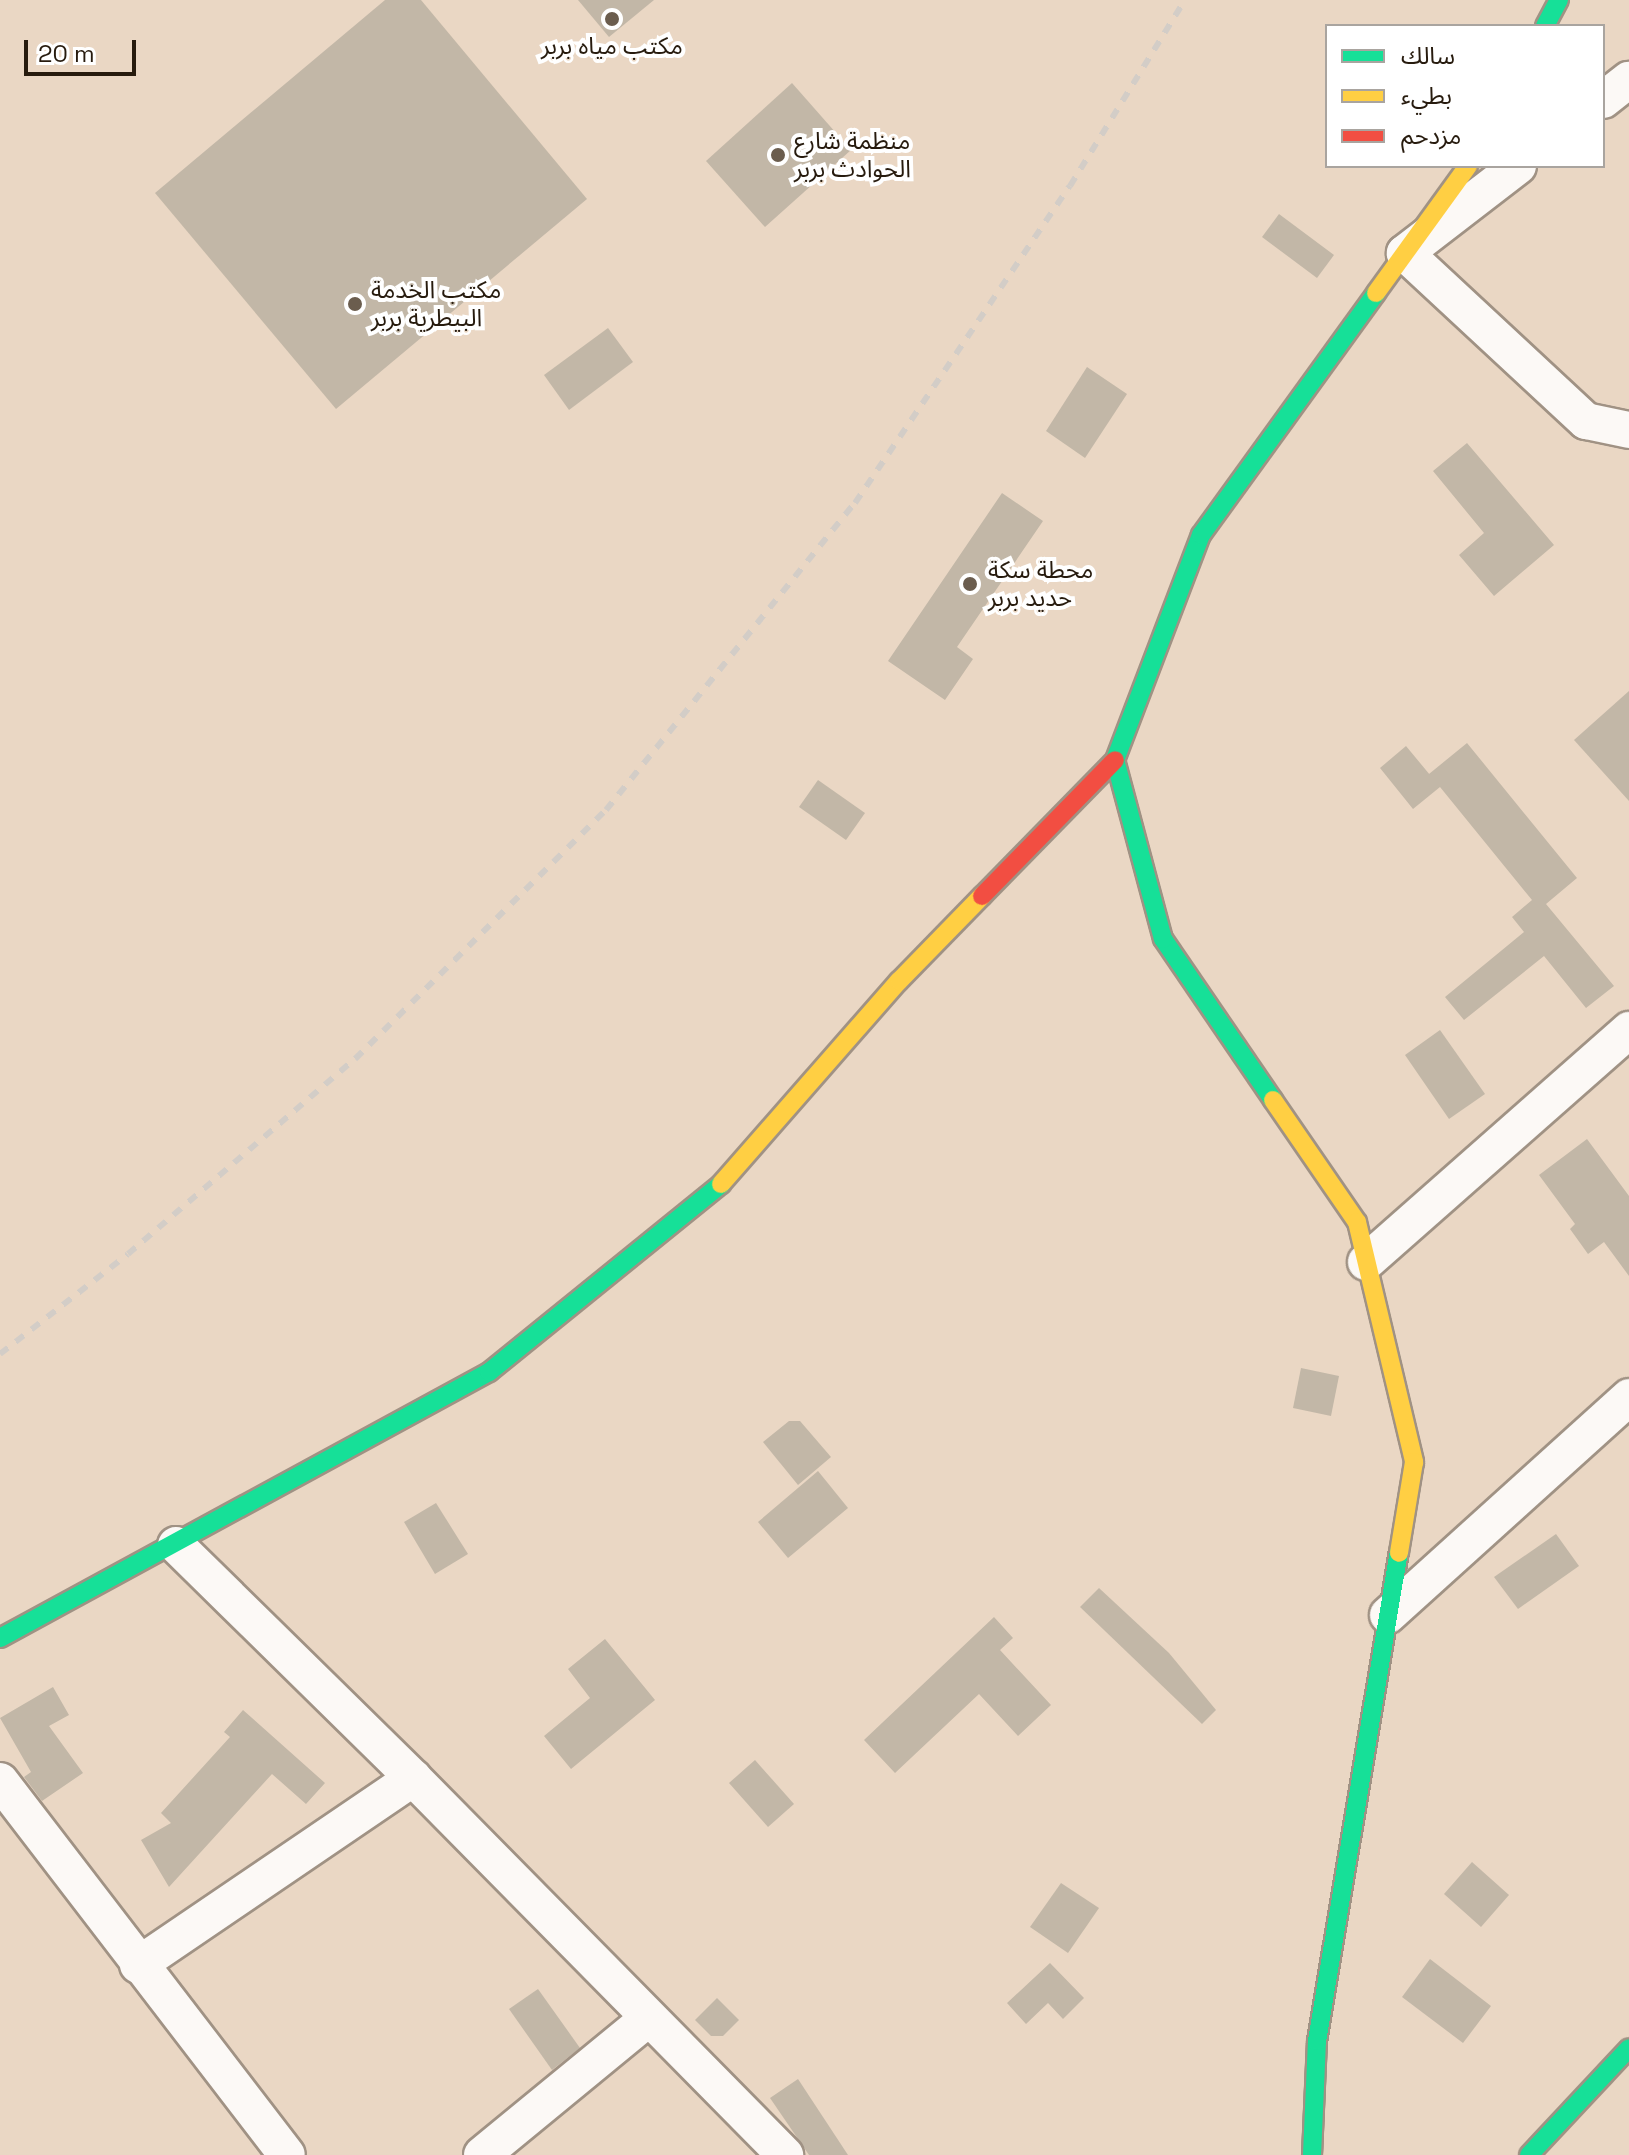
<!DOCTYPE html>
<html>
<head>
<meta charset="utf-8">
<style>
	body { margin:0 }
	#map { position:relative; width:1629px; height:2155px; overflow:hidden; background:#ead7c4; font-family:"Space Grotesk","Noto Sans Arabic",sans-serif }
	div>[style] { position:absolute }
	.building>* { inset:0; background:#c2b7a7 }
	.roads { filter:drop-shadow(2px 0 #a09284) drop-shadow(-2px 0 #a09284) drop-shadow(0 2px #a09284) drop-shadow(0 -2px #a09284) }
	.street>* { height:36px; margin:-18px; padding:0 18px; transform-origin:18px; border-radius:18px; background:#fcf9f6 }
	.fast>* { height:18px; margin:-9px; padding:0 9px; transform-origin:9px; border-radius:9px; background:#16e098 }
	.slow>* { height:18px; margin:-9px; padding:0 9px; transform-origin:9px; border-radius:9px; background:#ffcf43 }
	.jam>* { height:18px; margin:-9px; padding:0 9px; transform-origin:9px; border-radius:9px; background:#f24e42 }
	.rail>* { height:6px; margin-top:-3px; transform-origin:0; background:repeating-linear-gradient(90deg,#d3cdc7 0 10px,transparent 0 20px) }
	.dots>* { width:22px; height:22px; translate:-50% -50%; box-sizing:border-box; border:4px solid #fff; border-radius:50% }
	span { translate:-50% -50%; white-space:nowrap; text-align:center; line-height:1.15; -webkit-text-stroke:8px #fff; paint-order:stroke }
	.poi-label { font-size:24px; color:#271b0e }
	.left { translate:0 -50%; text-align:left }
	.legend { position:absolute; left:1325px; top:24px; width:280px; height:144px; box-sizing:border-box; background:#fff; border:2px solid #a9a49f; margin:0; padding:10px 14px; list-style:none; font-size:24px; color:#271b0e }
	.legend li { display:flex; align-items:center; gap:16px; height:40px }
	.legend b { width:40px; border:2px solid #a9a49f }
	.scale { position:absolute; left:24px; top:40px; width:112px; height:36px; box-sizing:border-box; border:4px solid #271b0e; border-top:0; padding-left:10px; font-size:24px; line-height:28px; white-space:nowrap; color:#271b0e; -webkit-text-stroke:6px #fff; paint-order:stroke }
</style>
</head>
<body>
<div id="map">
	<div class="building">
		<i style="clip-path:polygon(385px 0,421px 0,587px 199px,336px 409px,155px 193px)"></i>
		<i style="clip-path:polygon(578px 0,654px 0,609px 37px)"></i>
		<i style="clip-path:polygon(792px 83px,851px 150px,765px 227px,706px 161px)"></i>
		<i style="clip-path:polygon(1279px 214px,1334px 255px,1317px 278px,1262px 237px)"></i>
		<i style="clip-path:polygon(608px 328px,633px 362px,569px 410px,544px 375px)"></i>
		<i style="clip-path:polygon(1087px 367px,1127px 394px,1085px 458px,1046px 431px)"></i>
		<i style="clip-path:polygon(1467px 443px,1554px 545px,1494px 596px,1459px 555px,1484px 533px,1433px 471px)"></i>
		<i style="clip-path:polygon(1002px 493px,1043px 521px,957px 647px,973px 659px,945px 700px,888px 661px)"></i>
		<i style="clip-path:polygon(1629px 691px,1629px 801px,1574px 740px)"></i>
		<i style="clip-path:polygon(1467px 743px,1577px 878px,1546px 904px,1614px 986px,1586px 1008px,1544px 956px,1464px 1020px,1445px 997px,1524px 932px,1512px 917px,1532px 900px,1440px 787px,1413px 809px,1380px 768px,1406px 746px,1435px 781px,1429px 774px)"></i>
		<i style="clip-path:polygon(818px 780px,865px 813px,846px 840px,799px 807px)"></i>
		<i style="clip-path:polygon(1440px 1030px,1485px 1094px,1449px 1119px,1405px 1055px)"></i>
		<i style="clip-path:polygon(1587px 1139px,1629px 1196px,1629px 1276px,1604px 1242px,1588px 1254px,1570px 1229px,1575px 1224px,1539px 1175px)"></i>
		<i style="clip-path:polygon(1301px 1368px,1339px 1376px,1331px 1416px,1293px 1408px)"></i>
		<i style="clip-path:polygon(789px 1421px,800px 1421px,831px 1457px,798px 1485px,763px 1442px)"></i>
		<i style="clip-path:polygon(818px 1471px,848px 1508px,788px 1558px,758px 1522px)"></i>
		<i style="clip-path:polygon(436px 1503px,468px 1554px,435px 1574px,404px 1522px)"></i>
		<i style="clip-path:polygon(1556px 1534px,1579px 1566px,1518px 1609px,1494px 1577px)"></i>
		<i style="clip-path:polygon(1099px 1588px,1169px 1653px,1216px 1710px,1202px 1724px,1080px 1607px)"></i>
		<i style="clip-path:polygon(994px 1617px,1013px 1638px,1000px 1650px,1051px 1705px,1018px 1736px,979px 1694px,895px 1773px,864px 1740px)"></i>
		<i style="clip-path:polygon(605px 1639px,655px 1700px,571px 1769px,544px 1736px,590px 1698px,568px 1669px)"></i>
		<i style="clip-path:polygon(53px 1687px,69px 1715px,49px 1726px,83px 1773px,42px 1801px,24px 1777px,31px 1772px,0 1718px)"></i>
		<i style="clip-path:polygon(243px 1710px,325px 1783px,306px 1804px,272px 1774px,169px 1887px,141px 1840px,171px 1823px,161px 1813px,230px 1737px,224px 1732px)"></i>
		<i style="clip-path:polygon(755px 1760px,794px 1804px,768px 1827px,729px 1783px)"></i>
		<i style="clip-path:polygon(1472px 1862px,1509px 1895px,1481px 1927px,1444px 1894px)"></i>
		<i style="clip-path:polygon(1061px 1883px,1099px 1908px,1068px 1953px,1030px 1927px)"></i>
		<i style="clip-path:polygon(1430px 1959px,1491px 2006px,1463px 2043px,1402px 1997px)"></i>
		<i style="clip-path:polygon(1050px 1963px,1084px 1998px,1063px 2019px,1048px 2003px,1026px 2024px,1007px 2003px)"></i>
		<i style="clip-path:polygon(538px 1989px,580px 2048px,552px 2070px,509px 2009px)"></i>
		<i style="clip-path:polygon(717px 1998px,739px 2020px,723px 2036px,711px 2036px,695px 2020px)"></i>
		<i style="clip-path:polygon(798px 2079px,848px 2155px,809px 2155px,770px 2098px)"></i>
	</div>
	<div class="roads">
		<div class="street">
			<i style="left:1603px;top:100px;width:33px;rotate:-38deg"></i>
			<i style="left:1518px;top:166px;width:143px;rotate:142.4deg"></i>
			<i style="left:1405px;top:253px;width:247px;rotate:42.9deg"></i>
			<i style="left:1586px;top:421px;width:44px;rotate:11.8deg"></i>
			<i style="left:1366px;top:1262px;width:351px;rotate:-41.4deg"></i>
			<i style="left:176px;top:1545px;width:332px;rotate:44.5deg"></i>
			<i style="left:413px;top:1778px;width:530px;rotate:45.38deg"></i>
			<i style="left:1388px;top:1615px;width:325px;rotate:-42.1deg"></i>
			<i style="left:0;top:1781px;width:471px;rotate:52.5deg"></i>
			<i style="left:138px;top:1965px;width:333px;rotate:-34.2deg"></i>
			<i style="left:482px;top:2155px;width:216px;rotate:-39.4deg"></i>
		</div>
		<div class="fast">
			<i style="left:1545px;top:26px;width:30px;rotate:-62deg"></i>
			<i style="left:1273px;top:1100px;width:195px;rotate:-124.3deg"></i>
			<i style="left:1163px;top:939px;width:185px;rotate:-105deg"></i>
			<i style="left:1115px;top:760px;width:241px;rotate:-69.1deg"></i>
			<i style="left:1201px;top:535px;width:299px;rotate:-54.1deg"></i>
			<i style="left:0;top:1638px;width:557px;rotate:-28.54deg"></i>
			<i style="left:489px;top:1372px;width:299px;rotate:-39deg"></i>
			<i style="left:1312px;top:2155px;width:114px;rotate:-87.5deg"></i>
			<i style="left:1317px;top:2041px;width:495px;rotate:-80.5deg"></i>
			<i style="left:1529px;top:2155px;width:146px;rotate:-46.9deg"></i>
		</div>
		<div class="slow">
			<i style="left:1376px;top:293px;width:157px;rotate:-54.1deg"></i>
			<i style="left:1273px;top:1100px;width:148px;rotate:55.5deg"></i>
			<i style="left:1357px;top:1222px;width:247px;rotate:76.6deg"></i>
			<i style="left:1414px;top:1462px;width:92px;rotate:99.4deg"></i>
			<i style="left:721px;top:1184px;width:270px;rotate:-48.8deg"></i>
			<i style="left:899px;top:981px;width:119px;rotate:-45.7deg"></i>
		</div>
		<div class="jam">
			<i style="left:982px;top:896px;width:190px;rotate:-45.6deg"></i>
		</div>
	</div>
	<div class="rail">
		<i style="left:0;top:1354px;width:162px;rotate:-38deg"></i>
		<i style="left:128px;top:1254px;width:299px;rotate:-40.7deg"></i>
		<i style="left:355px;top:1059px;width:354px;rotate:-44.8deg"></i>
		<i style="left:606px;top:810px;width:395px;rotate:-51deg"></i>
		<i style="left:855px;top:503px;width:383px;rotate:-55.9deg"></i>
		<i style="left:1070px;top:186px;width:219px;rotate:-58.3deg"></i>
	</div>
	<div class="dots">
		<i style="left:612px;top:19px;background:#6b5d4e"></i>
		<i style="left:778px;top:155px;background:#6b5d4e"></i>
		<i style="left:355px;top:304px;background:#6b5d4e"></i>
		<i style="left:970px;top:584px;background:#6b5d4e"></i>
	</div>
	<div class="poi-label">
		<span style="left:612px;top:46px">مكتب مياه بربر</span>
		<span class="left" style="left:794px;top:155px">منظمة شارع<br>الحوادث بربر</span>
		<span class="left" style="left:371px;top:304px">مكتب الخدمة<br>البيطرية بربر</span>
		<span class="left" style="left:988px;top:584px">محطة سكة<br>حديد بربر</span>
	</div>
	<ul class="legend">
	<li><b style="height:10px;background:#16e098"></b>سالك</li>
	<li><b style="height:10px;background:#ffcf43"></b>بطيء</li>
	<li><b style="height:10px;background:#f24e42"></b>مزدحم</li>
	</ul>
	<div class="scale">20 m</div>
</div>
</body>
</html>
